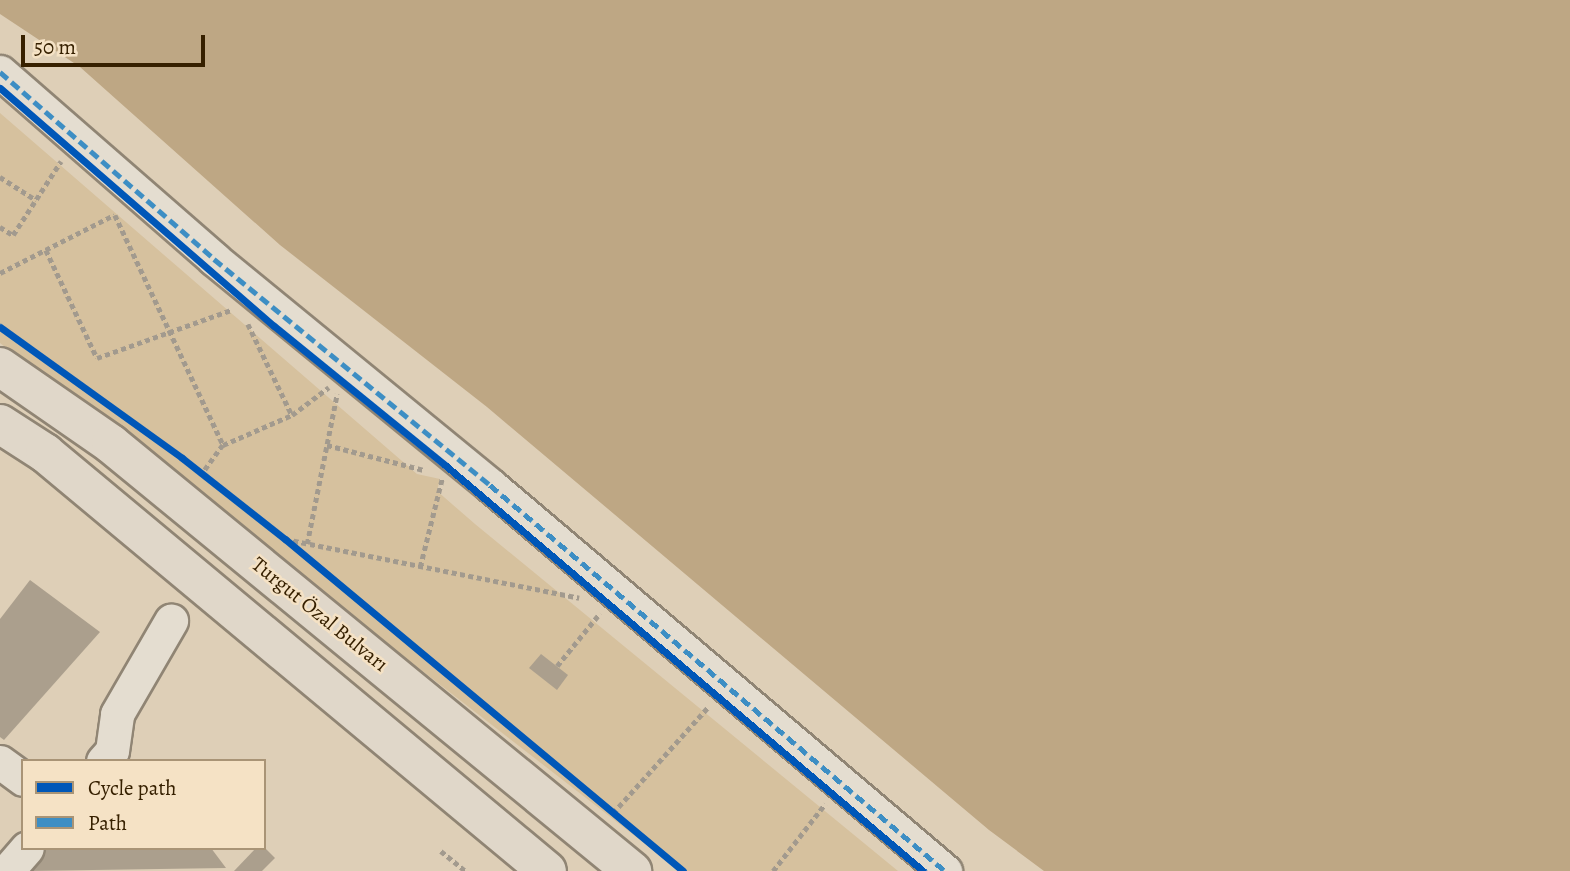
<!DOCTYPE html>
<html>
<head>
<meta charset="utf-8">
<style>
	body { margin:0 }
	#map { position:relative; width:1570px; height:871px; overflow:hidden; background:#decfb7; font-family:Alegreya,serif }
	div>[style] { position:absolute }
	.green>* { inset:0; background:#d6c19e }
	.water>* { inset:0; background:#bea784 }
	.building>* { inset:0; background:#ab9f8d }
	.path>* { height:4.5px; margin-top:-2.25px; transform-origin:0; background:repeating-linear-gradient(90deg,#a29a8e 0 5px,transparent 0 8.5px) }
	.roads { filter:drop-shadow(2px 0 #908574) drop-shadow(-2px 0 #908574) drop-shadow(0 2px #908574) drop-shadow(0 -2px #908574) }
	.minor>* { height:33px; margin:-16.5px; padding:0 16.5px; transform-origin:16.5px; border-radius:16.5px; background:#e4ddd0 }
	.highway>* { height:38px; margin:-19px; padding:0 19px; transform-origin:19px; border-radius:19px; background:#e0d7c9 }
	.quiet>* { height:5px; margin-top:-2.5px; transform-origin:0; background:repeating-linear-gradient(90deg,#3d8ec4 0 10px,transparent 0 15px) }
	.cycleway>* { height:7px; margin:-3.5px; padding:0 3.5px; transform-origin:3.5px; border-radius:3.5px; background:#0057b8 }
	span { translate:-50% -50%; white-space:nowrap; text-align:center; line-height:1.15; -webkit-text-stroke:5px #f5e2c5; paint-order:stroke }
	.street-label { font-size:21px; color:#362000 }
	.legend { position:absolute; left:21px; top:759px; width:245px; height:91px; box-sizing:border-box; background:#f5e2c5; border:2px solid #a99476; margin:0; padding:9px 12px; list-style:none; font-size:21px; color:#362000 }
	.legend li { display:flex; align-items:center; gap:14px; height:35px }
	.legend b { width:35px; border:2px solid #a99476 }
	.scale { position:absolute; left:21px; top:35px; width:184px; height:32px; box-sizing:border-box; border:4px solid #362000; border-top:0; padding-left:9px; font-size:21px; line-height:24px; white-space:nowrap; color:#362000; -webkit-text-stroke:5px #f5e2c5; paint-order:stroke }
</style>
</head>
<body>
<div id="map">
	<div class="green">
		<i style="clip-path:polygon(0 113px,417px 474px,440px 479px,437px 491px,475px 524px,898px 871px,680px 871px,0 343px)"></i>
	</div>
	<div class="water">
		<i style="clip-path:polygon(0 0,1570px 0,1570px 871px,1044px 871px,989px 830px,487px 407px,280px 245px,80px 67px,0 14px)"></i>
	</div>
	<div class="building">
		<i style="clip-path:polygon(30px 580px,100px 632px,4px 740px,0 737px,0 619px)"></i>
		<i style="clip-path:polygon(541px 654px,568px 675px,557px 690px,529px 668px)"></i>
		<i style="clip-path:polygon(48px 848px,211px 848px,226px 868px,26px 871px)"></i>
		<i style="clip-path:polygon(256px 848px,265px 848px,275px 858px,262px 871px,234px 871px)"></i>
	</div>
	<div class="path">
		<i style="left:0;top:177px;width:43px;rotate:32.6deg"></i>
		<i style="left:115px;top:215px;width:254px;rotate:64.8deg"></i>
		<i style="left:223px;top:445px;width:36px;rotate:126deg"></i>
		<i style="left:0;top:227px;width:15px;rotate:32deg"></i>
		<i style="left:13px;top:235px;width:88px;rotate:-57deg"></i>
		<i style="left:46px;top:250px;width:119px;rotate:64.7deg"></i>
		<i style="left:97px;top:358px;width:142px;rotate:-19.7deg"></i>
		<i style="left:0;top:273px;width:128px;rotate:-27deg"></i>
		<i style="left:248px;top:324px;width:101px;rotate:64.2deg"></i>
		<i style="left:223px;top:445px;width:75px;rotate:-23.5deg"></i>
		<i style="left:292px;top:415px;width:46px;rotate:-37.1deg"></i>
		<i style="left:327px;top:445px;width:100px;rotate:14.5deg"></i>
		<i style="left:285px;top:539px;width:300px;rotate:11.3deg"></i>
		<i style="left:307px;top:544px;width:153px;rotate:-78.7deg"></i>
		<i style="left:420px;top:567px;width:91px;rotate:-76deg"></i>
		<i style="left:557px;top:666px;width:68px;rotate:-50.9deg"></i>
		<i style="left:613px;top:813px;width:142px;rotate:-48.1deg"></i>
		<i style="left:441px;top:851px;width:32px;rotate:39deg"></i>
		<i style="left:773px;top:871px;width:85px;rotate:-52.2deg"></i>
	</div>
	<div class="roads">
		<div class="minor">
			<i style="left:0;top:72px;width:284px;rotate:41.1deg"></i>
			<i style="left:214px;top:259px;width:357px;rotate:39.3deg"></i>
			<i style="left:490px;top:485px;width:597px;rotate:40.31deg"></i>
			<i style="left:103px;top:761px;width:13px;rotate:-48deg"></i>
			<i style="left:112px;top:751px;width:37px;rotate:-82deg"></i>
			<i style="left:117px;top:714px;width:108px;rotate:-59.9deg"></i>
			<i style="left:0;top:762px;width:29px;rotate:36deg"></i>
			<i style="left:7px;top:871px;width:30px;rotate:-49deg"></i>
		</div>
		<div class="highway">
			<i style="left:0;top:367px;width:135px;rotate:34.7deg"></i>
			<i style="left:111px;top:444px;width:674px;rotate:39.34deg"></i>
			<i style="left:0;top:424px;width:54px;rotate:32.8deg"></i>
			<i style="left:45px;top:453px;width:653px;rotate:39.78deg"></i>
		</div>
	</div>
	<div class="quiet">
		<i style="left:0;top:72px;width:284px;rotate:41.1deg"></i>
		<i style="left:214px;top:259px;width:357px;rotate:39.3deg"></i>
		<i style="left:490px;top:485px;width:597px;rotate:40.31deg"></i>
	</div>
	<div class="cycleway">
		<i style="left:0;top:88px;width:363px;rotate:41deg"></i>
		<i style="left:274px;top:326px;width:220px;rotate:39.1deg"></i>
		<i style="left:445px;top:465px;width:627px;rotate:40.34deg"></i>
		<i style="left:0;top:327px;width:224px;rotate:35.7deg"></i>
		<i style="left:182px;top:458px;width:131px;rotate:38.2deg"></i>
		<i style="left:285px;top:539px;width:518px;rotate:39.83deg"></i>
	</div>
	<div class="street-label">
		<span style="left:320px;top:614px;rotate:39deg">Turgut Özal Bulvarı</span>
	</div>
	<ul class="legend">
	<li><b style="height:9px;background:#0057b8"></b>Cycle path</li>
	<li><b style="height:9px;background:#3d8ec4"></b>Path</li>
	</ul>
	<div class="scale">50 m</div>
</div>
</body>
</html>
